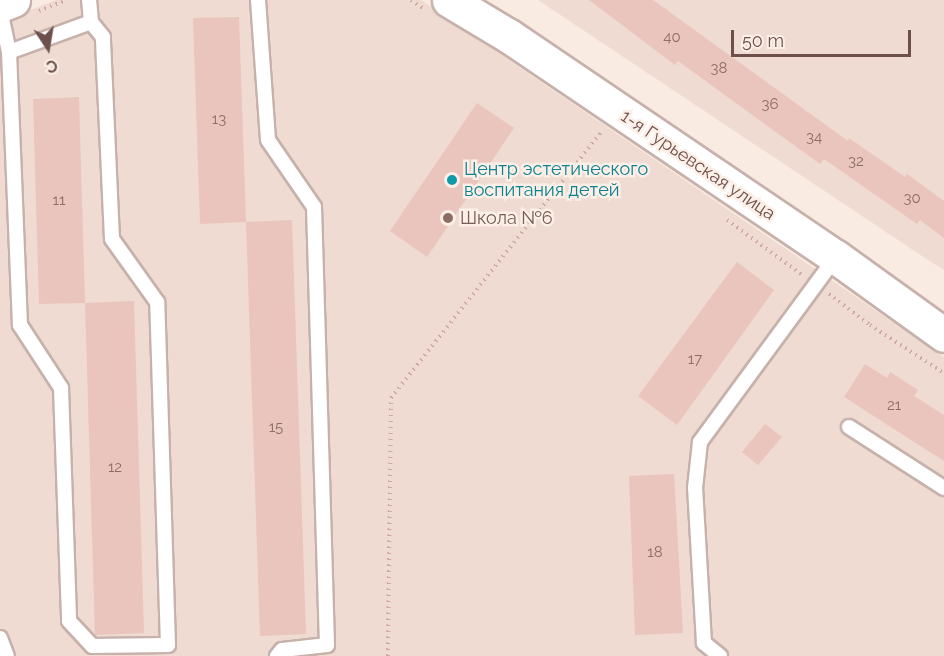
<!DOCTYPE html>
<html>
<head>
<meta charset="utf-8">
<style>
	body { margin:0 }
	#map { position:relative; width:944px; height:656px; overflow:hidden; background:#f9eae2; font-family:Raleway,sans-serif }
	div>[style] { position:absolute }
	.residential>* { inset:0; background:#efdbd1 }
	.building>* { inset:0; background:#eac5bd }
	.path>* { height:4px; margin-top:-2px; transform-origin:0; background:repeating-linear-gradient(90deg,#cea8a1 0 1.5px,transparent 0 6px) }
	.roads { filter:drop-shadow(2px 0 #c7b1ab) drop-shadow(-2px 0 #c7b1ab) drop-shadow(0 2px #c7b1ab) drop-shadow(0 -2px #c7b1ab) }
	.service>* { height:14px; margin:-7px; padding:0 7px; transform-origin:7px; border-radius:7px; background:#fff }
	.secondary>* { height:33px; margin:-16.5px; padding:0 16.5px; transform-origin:16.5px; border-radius:16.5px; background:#fff }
	.dots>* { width:16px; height:16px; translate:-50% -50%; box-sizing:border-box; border:3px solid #fcefe7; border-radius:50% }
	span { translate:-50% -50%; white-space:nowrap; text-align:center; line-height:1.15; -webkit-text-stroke:5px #fcefe7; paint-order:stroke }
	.number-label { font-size:15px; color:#8c6d68 }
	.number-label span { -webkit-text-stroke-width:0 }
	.street-label { font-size:18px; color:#6d504c }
	.culture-label { font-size:18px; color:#0d838f }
	.left { translate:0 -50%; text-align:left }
	.education-label { font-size:18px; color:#785e54 }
	.north { position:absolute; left:18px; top:18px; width:60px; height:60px; -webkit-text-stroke:4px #fcefe7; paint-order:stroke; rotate:168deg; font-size:16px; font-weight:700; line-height:24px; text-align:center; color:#6d504c }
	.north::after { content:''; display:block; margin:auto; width:21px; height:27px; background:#6d504c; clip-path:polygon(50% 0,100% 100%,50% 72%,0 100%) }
	.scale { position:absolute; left:731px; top:30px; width:180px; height:27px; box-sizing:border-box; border:3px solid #6d504c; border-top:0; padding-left:8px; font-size:18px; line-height:21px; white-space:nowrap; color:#6d504c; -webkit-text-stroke:4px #fcefe7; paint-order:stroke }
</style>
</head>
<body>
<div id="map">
	<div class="residential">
		<i style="clip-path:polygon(56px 0,421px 0,944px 357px,944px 656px,0 656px,0 22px)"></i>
		<i style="clip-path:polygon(538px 0,944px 0,944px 270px,928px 260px)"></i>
	</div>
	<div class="building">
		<i style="clip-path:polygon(589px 0,653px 0,848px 141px,849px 138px,905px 177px,907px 174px,944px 201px,944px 238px,920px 220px,917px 224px,824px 159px,820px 164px,678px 61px,675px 65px)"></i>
		<i style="clip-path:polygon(239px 17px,246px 222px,200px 224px,193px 18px)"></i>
		<i style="clip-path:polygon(79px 97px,85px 303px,39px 304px,33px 99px)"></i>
		<i style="clip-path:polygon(477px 103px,514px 128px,427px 257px,390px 231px)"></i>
		<i style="clip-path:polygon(292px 220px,306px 634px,260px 636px,246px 222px)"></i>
		<i style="clip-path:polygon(737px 262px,774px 290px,677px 425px,638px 396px)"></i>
		<i style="clip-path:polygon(134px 301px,144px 633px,95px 635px,85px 303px)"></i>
		<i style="clip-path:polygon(865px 364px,887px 378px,890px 372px,918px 390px,914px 396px,944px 415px,944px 461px,844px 397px)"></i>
		<i style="clip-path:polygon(765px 424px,782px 437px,758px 465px,742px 452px)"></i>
		<i style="clip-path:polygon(674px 474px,683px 633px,635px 635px,629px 476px)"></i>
	</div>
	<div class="path">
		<i style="left:411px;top:0;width:14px;rotate:34deg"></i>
		<i style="left:39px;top:11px;width:29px;rotate:-22deg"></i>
		<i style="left:727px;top:220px;width:92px;rotate:36.1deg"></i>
		<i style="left:829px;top:294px;width:51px;rotate:37.1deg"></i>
		<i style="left:870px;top:325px;width:88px;rotate:33deg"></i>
		<i style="left:388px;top:656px;width:258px;rotate:-89.3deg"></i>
		<i style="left:391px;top:398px;width:340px;rotate:-51.7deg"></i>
	</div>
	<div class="roads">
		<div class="service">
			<i style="left:258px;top:0;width:140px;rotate:85.9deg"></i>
			<i style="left:268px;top:140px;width:81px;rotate:55.5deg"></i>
			<i style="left:314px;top:207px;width:438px;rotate:88.3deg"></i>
			<i style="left:327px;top:645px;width:45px;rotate:173.7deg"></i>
			<i style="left:282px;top:650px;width:8px;rotate:130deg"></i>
			<i style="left:0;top:10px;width:43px;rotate:77.9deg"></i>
			<i style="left:9px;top:52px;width:273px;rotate:87.7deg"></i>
			<i style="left:20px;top:325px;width:75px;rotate:56.9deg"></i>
			<i style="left:61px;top:388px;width:233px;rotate:88deg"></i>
			<i style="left:69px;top:621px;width:34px;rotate:47deg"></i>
			<i style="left:92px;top:646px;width:76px;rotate:-0.8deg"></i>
			<i style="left:168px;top:645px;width:343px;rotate:-91.8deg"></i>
			<i style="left:157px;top:302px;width:77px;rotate:-125.5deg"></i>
			<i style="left:112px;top:239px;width:202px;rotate:-92.6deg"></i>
			<i style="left:103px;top:37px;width:19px;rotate:-129deg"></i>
			<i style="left:91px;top:22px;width:22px;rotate:-95deg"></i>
			<i style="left:9px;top:52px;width:87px;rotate:-20.1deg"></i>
			<i style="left:849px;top:427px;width:113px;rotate:32.7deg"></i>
			<i style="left:0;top:638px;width:19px;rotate:69deg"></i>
			<i style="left:720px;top:656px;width:21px;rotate:-141deg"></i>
			<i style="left:704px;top:643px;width:155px;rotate:-93.3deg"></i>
			<i style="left:695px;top:488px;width:46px;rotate:-83.8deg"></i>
			<i style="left:700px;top:442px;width:230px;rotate:-53.7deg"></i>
		</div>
		<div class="secondary">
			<i style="left:449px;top:0;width:70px;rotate:31deg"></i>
			<i style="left:509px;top:36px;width:395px;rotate:34.1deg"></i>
			<i style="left:836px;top:257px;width:133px;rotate:35.8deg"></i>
			<i style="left:0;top:5px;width:14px;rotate:-21deg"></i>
		</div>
	</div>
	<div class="dots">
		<i style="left:452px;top:180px;background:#0f9aa8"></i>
		<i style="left:448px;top:218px;background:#8d6e63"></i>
	</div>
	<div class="number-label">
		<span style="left:672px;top:38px">40</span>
		<span style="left:719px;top:69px">38</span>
		<span style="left:770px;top:105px">36</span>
		<span style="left:219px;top:120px">13</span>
		<span style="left:814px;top:138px">34</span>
		<span style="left:856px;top:162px">32</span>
		<span style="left:912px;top:199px">30</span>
		<span style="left:59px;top:201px">11</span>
		<span style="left:695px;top:360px">17</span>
		<span style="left:894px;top:406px">21</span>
		<span style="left:276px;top:428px">15</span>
		<span style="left:115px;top:468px">12</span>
		<span style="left:655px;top:553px">18</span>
	</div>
	<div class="street-label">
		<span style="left:698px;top:165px;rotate:34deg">1-я Гурьевская улица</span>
	</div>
	<div class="culture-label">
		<span class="left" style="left:464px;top:180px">Центр эстетического<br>воспитания детей</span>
	</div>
	<div class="education-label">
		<span class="left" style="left:460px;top:218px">Школа №6</span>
	</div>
	<div class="north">С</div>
	<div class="scale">50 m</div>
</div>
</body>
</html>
